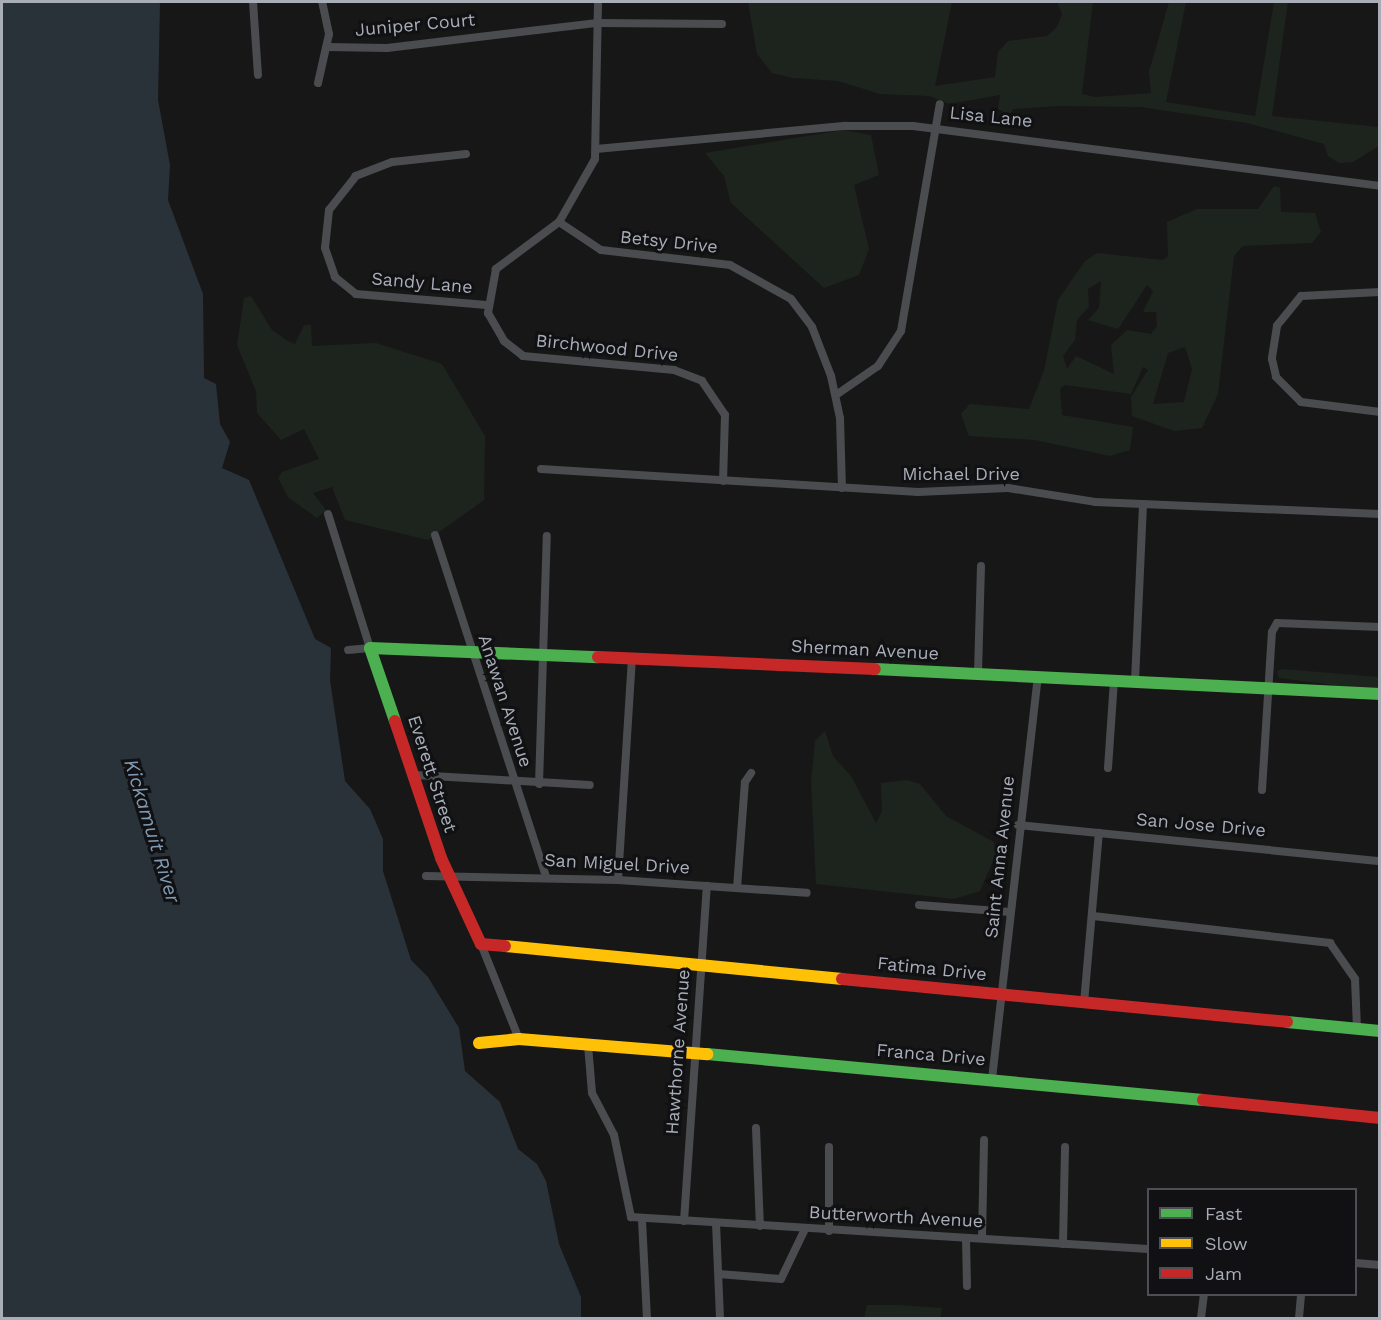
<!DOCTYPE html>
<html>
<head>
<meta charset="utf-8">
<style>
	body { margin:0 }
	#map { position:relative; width:1381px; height:1320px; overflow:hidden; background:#171717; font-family:"Work Sans",sans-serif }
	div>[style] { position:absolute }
	.green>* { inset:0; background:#1d241e }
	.water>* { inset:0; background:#2a3239 }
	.street>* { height:8px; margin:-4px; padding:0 4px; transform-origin:4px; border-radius:4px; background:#4b4c50 }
	.fast>* { height:12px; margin:-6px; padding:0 6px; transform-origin:6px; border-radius:6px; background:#4caf50 }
	.slow>* { height:12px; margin:-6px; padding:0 6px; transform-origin:6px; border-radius:6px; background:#ffc107 }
	.jam>* { height:12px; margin:-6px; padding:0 6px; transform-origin:6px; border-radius:6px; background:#c62828 }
	span { translate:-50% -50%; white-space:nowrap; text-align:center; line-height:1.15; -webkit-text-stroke:6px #111113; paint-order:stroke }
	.street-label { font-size:18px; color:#a8adb8 }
	.water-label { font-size:20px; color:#7f9bb3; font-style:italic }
	.frame { position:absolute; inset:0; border:3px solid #a8adb8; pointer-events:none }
	.legend { position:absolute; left:1147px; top:1188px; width:210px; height:108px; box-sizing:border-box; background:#111113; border:2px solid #4d4f55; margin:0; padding:8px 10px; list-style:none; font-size:18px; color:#a8adb8 }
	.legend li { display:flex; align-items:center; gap:12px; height:30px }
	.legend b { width:30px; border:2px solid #4d4f55 }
</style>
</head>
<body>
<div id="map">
	<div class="green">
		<i style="clip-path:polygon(748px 2px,952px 2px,935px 86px,995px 77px,998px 52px,1008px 41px,1047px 36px,1057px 27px,1062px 14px,1057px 2px,1093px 2px,1082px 94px,1095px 97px,1151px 93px,1149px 72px,1169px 2px,1186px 2px,1166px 102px,1255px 116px,1274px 2px,1288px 2px,1272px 116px,1379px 127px,1379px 146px,1353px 162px,1339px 163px,1328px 156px,1324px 144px,1247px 123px,1141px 107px,1060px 106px,1013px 109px,1010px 115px,998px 109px,1000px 95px,949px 104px,930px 96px,880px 94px,838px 81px,793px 78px,772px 73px,757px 54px)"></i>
		<i style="clip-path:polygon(843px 130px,871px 135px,879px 175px,854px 185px,869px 249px,859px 275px,824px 288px,731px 203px,724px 176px,705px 153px)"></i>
		<i style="clip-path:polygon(evenodd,1274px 186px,1280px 188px,1281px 212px,1315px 213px,1321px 232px,1312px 243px,1243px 246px,1234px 256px,1218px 394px,1202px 428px,1174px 431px,1132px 416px,1131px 397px,1148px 370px,1143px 367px,1131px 394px,1065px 385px,1060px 389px,1062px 415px,1133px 427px,1130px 450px,1110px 456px,1035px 440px,969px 436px,961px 414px,970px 404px,1029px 409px,1044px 371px,1058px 300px,1085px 261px,1097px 253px,1163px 260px,1168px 256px,1167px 222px,1197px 209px,1258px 209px,1274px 186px,1101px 281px,1099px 308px,1088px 320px,1118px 329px,1147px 285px,1153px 291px,1143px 312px,1156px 312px,1157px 326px,1151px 334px,1127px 330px,1111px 345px,1114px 374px,1076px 356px,1067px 369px,1063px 356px,1075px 340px,1077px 320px,1089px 307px,1088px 289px,1101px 281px,1274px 186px,1185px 347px,1192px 369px,1184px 402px,1153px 404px,1168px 353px,1185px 347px)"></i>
		<i style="clip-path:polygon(251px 296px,272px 330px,288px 341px,295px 344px,304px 325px,311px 325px,312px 346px,376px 343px,442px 364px,485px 436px,484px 500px,428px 540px,345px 520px,332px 487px,313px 493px,326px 510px,317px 518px,288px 497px,278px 478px,282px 472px,319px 459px,304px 429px,281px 440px,257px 413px,256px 391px,237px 345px,244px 298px)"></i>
		<i style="clip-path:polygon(1283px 669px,1379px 677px,1379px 691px,1279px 678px,1277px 671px)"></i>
		<i style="clip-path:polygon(825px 731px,833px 756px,851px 776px,876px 823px,882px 811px,881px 783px,907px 780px,920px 784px,946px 816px,994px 842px,996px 854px,980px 891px,954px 899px,816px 884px,811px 782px,815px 741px)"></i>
		<i style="clip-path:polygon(867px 1305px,898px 1305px,942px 1308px,940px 1318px,864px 1318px)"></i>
	</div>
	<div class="water">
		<i style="clip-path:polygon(2px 2px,160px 2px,158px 100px,170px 165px,168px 200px,203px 294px,204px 378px,216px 384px,220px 424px,230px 442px,222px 468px,249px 480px,315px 639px,331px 648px,330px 680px,345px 781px,370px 809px,383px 839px,383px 871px,411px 960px,428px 977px,459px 1028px,465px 1071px,500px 1102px,518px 1149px,537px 1164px,546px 1181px,559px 1244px,581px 1297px,581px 1318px,2px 1318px)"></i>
	</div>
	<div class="street">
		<i style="left:253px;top:2px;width:73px;rotate:86.1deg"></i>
		<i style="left:598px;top:2px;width:157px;rotate:91.1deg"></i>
		<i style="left:595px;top:159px;width:73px;rotate:119.7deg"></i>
		<i style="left:559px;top:222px;width:79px;rotate:143.3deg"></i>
		<i style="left:496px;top:269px;width:45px;rotate:100.3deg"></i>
		<i style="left:488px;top:313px;width:32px;rotate:60deg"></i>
		<i style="left:504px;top:341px;width:24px;rotate:38deg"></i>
		<i style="left:523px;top:356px;width:152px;rotate:5.3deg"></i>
		<i style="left:674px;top:370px;width:30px;rotate:21deg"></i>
		<i style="left:702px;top:381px;width:41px;rotate:55.9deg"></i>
		<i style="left:725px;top:415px;width:66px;rotate:91.7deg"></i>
		<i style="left:327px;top:47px;width:60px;rotate:1deg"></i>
		<i style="left:387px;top:48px;width:212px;rotate:-6.8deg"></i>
		<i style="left:598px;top:23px;width:124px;rotate:0.5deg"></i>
		<i style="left:318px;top:83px;width:50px;rotate:-77.3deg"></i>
		<i style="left:329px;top:34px;width:33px;rotate:-102deg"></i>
		<i style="left:596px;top:149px;width:251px;rotate:-5.3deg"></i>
		<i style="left:846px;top:126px;width:67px"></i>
		<i style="left:913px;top:126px;width:471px;rotate:7.3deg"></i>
		<i style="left:466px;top:154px;width:74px;rotate:173.8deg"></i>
		<i style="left:392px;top:162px;width:39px;rotate:159deg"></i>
		<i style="left:356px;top:176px;width:43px;rotate:128.5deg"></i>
		<i style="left:329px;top:210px;width:38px;rotate:96deg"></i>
		<i style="left:325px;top:248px;width:31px;rotate:71deg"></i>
		<i style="left:335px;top:277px;width:27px;rotate:39deg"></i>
		<i style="left:356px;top:294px;width:131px;rotate:4.8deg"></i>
		<i style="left:559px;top:222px;width:50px;rotate:33.7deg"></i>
		<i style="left:601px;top:250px;width:130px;rotate:6.6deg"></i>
		<i style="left:730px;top:265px;width:70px;rotate:29.1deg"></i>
		<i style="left:791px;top:299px;width:35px;rotate:53deg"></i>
		<i style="left:812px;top:327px;width:53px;rotate:68.8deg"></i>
		<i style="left:831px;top:376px;width:43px;rotate:77.9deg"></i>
		<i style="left:840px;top:418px;width:70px;rotate:88.4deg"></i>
		<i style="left:1380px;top:292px;width:79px;rotate:177.1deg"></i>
		<i style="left:1301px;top:296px;width:38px;rotate:129deg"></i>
		<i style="left:1277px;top:326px;width:33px;rotate:99deg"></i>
		<i style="left:1272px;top:359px;width:18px;rotate:77deg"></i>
		<i style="left:1276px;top:377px;width:35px;rotate:45deg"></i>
		<i style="left:1301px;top:402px;width:80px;rotate:7.2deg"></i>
		<i style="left:836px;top:395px;width:51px;rotate:-34.6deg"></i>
		<i style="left:878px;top:366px;width:42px;rotate:-56.7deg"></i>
		<i style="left:901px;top:331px;width:230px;rotate:-80.3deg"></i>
		<i style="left:541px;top:469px;width:378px;rotate:3.5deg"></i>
		<i style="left:918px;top:492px;width:90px;rotate:-2.5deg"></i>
		<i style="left:1008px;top:488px;width:88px;rotate:9.1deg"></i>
		<i style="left:1095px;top:502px;width:285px;rotate:2.4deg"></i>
		<i style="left:328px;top:514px;width:140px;rotate:72.6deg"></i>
		<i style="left:370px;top:648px;width:22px;rotate:175deg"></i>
		<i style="left:435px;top:535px;width:360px;rotate:72deg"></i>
		<i style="left:978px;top:673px;width:107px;rotate:-88.4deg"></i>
		<i style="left:1135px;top:681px;width:177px;rotate:-87.4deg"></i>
		<i style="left:1108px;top:768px;width:87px;rotate:-86.1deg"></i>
		<i style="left:415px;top:775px;width:175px;rotate:3.3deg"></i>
		<i style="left:539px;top:784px;width:248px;rotate:-88.2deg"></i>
		<i style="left:1262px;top:790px;width:158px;rotate:-86.4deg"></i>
		<i style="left:1272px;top:632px;width:10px;rotate:-61deg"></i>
		<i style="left:1277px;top:623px;width:103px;rotate:2.2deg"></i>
		<i style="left:1018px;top:825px;width:364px;rotate:5.7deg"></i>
		<i style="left:426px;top:876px;width:192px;rotate:1.2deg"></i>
		<i style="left:618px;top:880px;width:189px;rotate:3.9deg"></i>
		<i style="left:618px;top:880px;width:223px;rotate:-86.4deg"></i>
		<i style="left:737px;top:888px;width:106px;rotate:-85.7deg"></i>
		<i style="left:745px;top:782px;width:11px;rotate:-56deg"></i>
		<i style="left:919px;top:905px;width:91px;rotate:4.4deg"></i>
		<i style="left:1093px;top:916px;width:239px;rotate:6.5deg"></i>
		<i style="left:1330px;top:943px;width:44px;rotate:55.2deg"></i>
		<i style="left:1355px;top:979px;width:50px;rotate:87.7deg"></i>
		<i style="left:481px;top:944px;width:102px;rotate:68.2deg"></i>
		<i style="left:1084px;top:1003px;width:171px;rotate:-85deg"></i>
		<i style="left:588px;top:1045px;width:48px;rotate:85.2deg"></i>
		<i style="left:592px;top:1093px;width:47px;rotate:62.4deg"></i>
		<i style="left:614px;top:1135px;width:84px;rotate:78.3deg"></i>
		<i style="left:631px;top:1217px;width:518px;rotate:3.54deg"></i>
		<i style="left:992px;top:1079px;width:406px;rotate:-83.5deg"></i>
		<i style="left:756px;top:1128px;width:98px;rotate:87.7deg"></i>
		<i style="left:642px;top:1220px;width:98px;rotate:87.1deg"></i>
		<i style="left:684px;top:1221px;width:336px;rotate:-86.1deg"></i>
		<i style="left:716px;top:1223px;width:95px;rotate:87.6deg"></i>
		<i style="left:829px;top:1231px;width:84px;rotate:-90deg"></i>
		<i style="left:966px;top:1238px;width:48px;rotate:88.8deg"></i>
		<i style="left:982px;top:1238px;width:98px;rotate:-88.8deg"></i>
		<i style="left:1063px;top:1244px;width:97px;rotate:-88.8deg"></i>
		<i style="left:1356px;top:1263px;width:24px;rotate:5deg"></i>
		<i style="left:719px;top:1274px;width:62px;rotate:4.6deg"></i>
		<i style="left:781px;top:1279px;width:55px;rotate:-64.4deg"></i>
		<i style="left:1201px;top:1318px;width:24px;rotate:-83deg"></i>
		<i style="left:1299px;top:1318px;width:24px;rotate:-85deg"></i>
	</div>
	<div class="fast">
		<i style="left:875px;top:669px;width:506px;rotate:2.83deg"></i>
		<i style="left:395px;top:721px;width:77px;rotate:-108.9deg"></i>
		<i style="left:370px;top:648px;width:228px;rotate:2.3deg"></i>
		<i style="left:1287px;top:1022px;width:93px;rotate:5.5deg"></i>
		<i style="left:707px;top:1054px;width:498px;rotate:5.3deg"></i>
	</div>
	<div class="slow">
		<i style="left:505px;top:946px;width:339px;rotate:5.6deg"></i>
		<i style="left:479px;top:1043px;width:40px;rotate:-5.7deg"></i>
		<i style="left:519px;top:1039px;width:189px;rotate:4.6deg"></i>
	</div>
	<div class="jam">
		<i style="left:598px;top:657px;width:277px;rotate:2.5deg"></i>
		<i style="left:395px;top:721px;width:145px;rotate:71.4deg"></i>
		<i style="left:441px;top:858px;width:95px;rotate:65.1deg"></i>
		<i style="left:481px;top:944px;width:24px;rotate:5deg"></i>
		<i style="left:842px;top:979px;width:447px;rotate:5.5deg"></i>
		<i style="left:1203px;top:1100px;width:178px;rotate:5.8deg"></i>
	</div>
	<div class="street-label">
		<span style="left:415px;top:25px;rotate:-5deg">Juniper Court</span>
		<span style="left:991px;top:117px;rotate:6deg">Lisa Lane</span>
		<span style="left:669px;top:242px;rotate:6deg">Betsy Drive</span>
		<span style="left:422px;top:283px;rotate:5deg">Sandy Lane</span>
		<span style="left:607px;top:348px;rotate:6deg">Birchwood Drive</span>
		<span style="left:961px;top:474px">Michael Drive</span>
		<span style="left:865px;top:650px;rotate:3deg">Sherman Avenue</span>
		<span style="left:505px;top:701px;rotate:72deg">Anawan Avenue</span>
		<span style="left:432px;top:774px;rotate:72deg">Everett Street</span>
		<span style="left:1201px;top:825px;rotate:5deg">San Jose Drive</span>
		<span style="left:1000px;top:857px;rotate:-84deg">Saint Anna Avenue</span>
		<span style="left:617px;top:864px;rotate:3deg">San Miguel Drive</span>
		<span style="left:932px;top:969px;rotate:6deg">Fatima Drive</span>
		<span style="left:678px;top:1052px;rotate:-86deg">Hawthorne Avenue</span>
		<span style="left:931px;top:1055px;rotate:5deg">Franca Drive</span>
		<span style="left:896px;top:1217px;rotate:3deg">Butterworth Avenue</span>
	</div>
	<div class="water-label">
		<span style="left:152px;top:831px;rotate:73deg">Kickamuit River</span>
	</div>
	<div class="frame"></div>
	<ul class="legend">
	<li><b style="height:8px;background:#4caf50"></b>Fast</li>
	<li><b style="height:8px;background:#ffc107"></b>Slow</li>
	<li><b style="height:8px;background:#c62828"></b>Jam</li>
	</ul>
</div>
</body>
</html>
